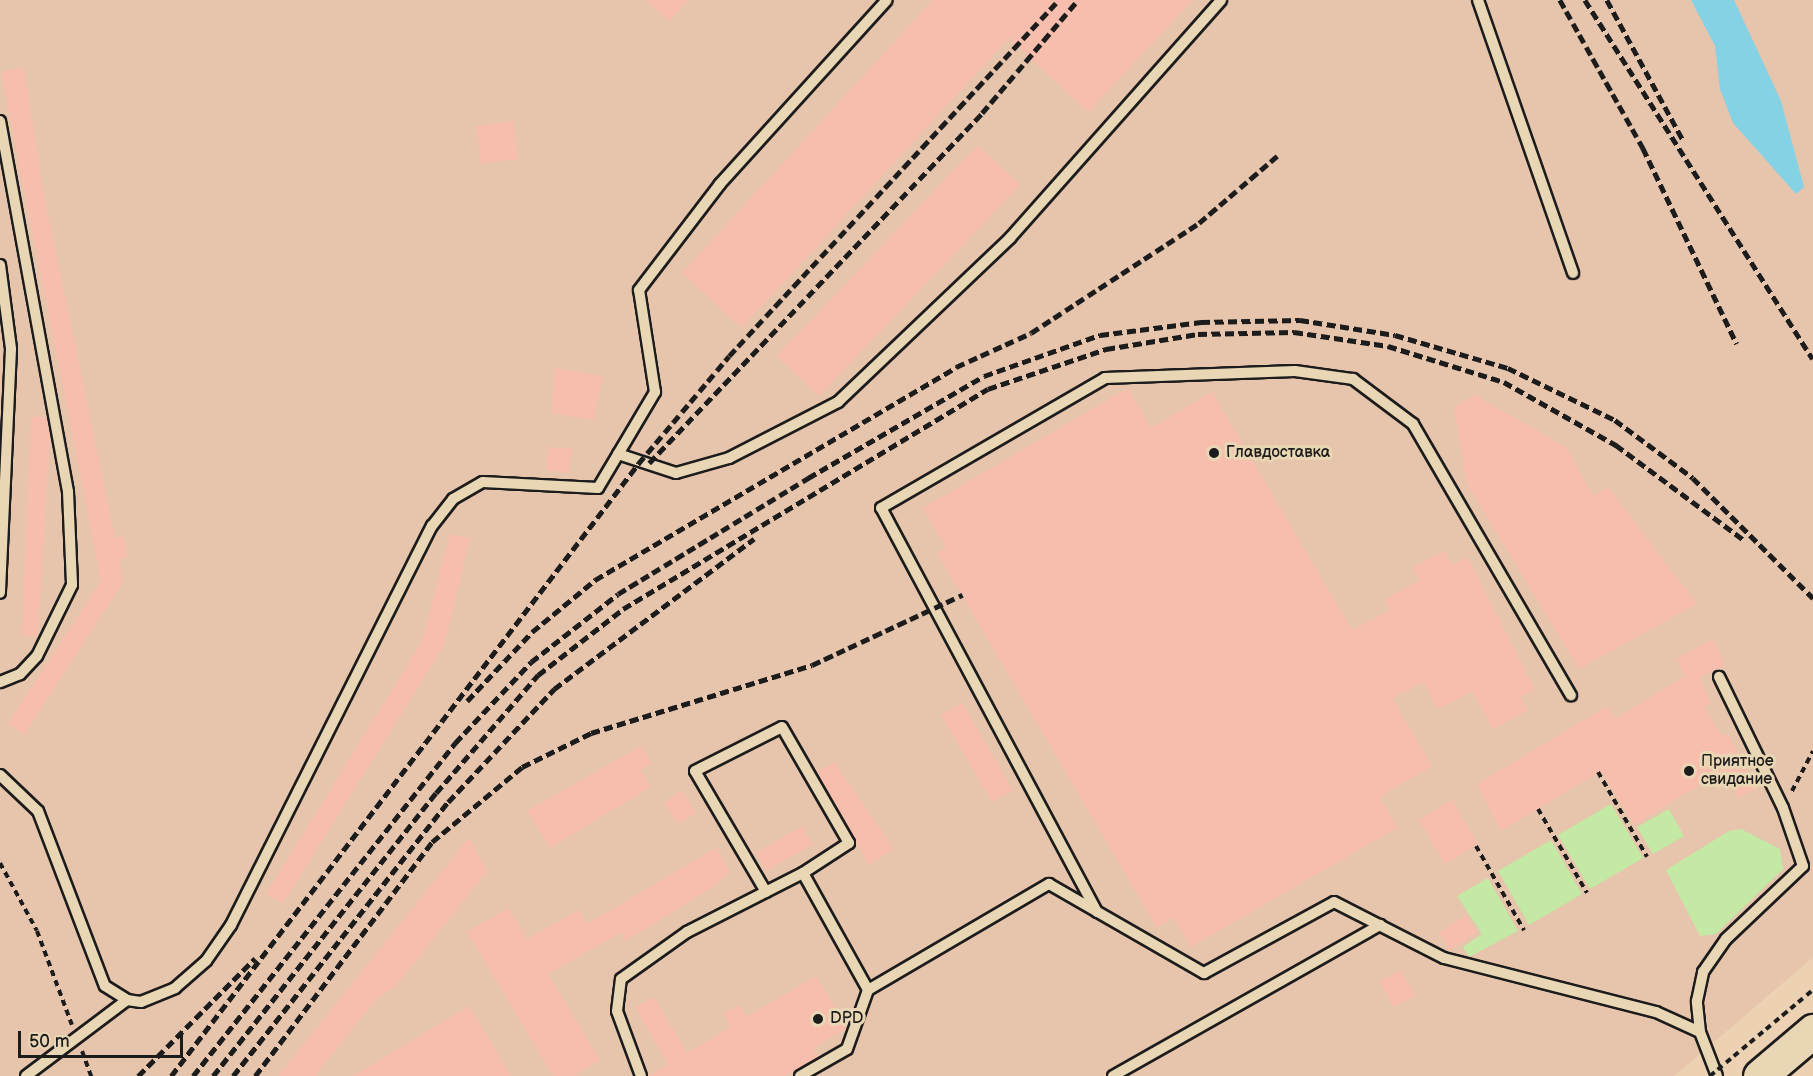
<!DOCTYPE html>
<html>
<head>
<meta charset="utf-8">
<style>
	body { margin:0 }
	#map { position:relative; width:1813px; height:1076px; overflow:hidden; background:#ecd1b3; font-family:"Balsamiq Sans",sans-serif }
	div>[style] { position:absolute }
	.built>* { inset:0; background:#e7c4ac }
	.green>* { inset:0; background:#c3e9a4 }
	.water>* { inset:0; background:#85d2e4 }
	.building>* { inset:0; background:#f7beae }
	.path>* { height:4px; margin-top:-2px; transform-origin:0; background:repeating-linear-gradient(90deg,#1c1c1c 0 6px,transparent 0 10.5px) }
	.roads { filter:drop-shadow(2px 0 #1c1c1c) drop-shadow(-2px 0 #1c1c1c) drop-shadow(0 2px #1c1c1c) drop-shadow(0 -2px #1c1c1c) }
	.lane>* { height:10px; margin:-5px; padding:0 5px; transform-origin:5px; border-radius:5px; background:#e9d6b4 }
	.primary>* { height:33px; margin:-16.5px; padding:0 16.5px; transform-origin:16.5px; border-radius:16.5px; background:#e9d6b4 }
	.rail>* { height:4.5px; margin-top:-2.25px; transform-origin:0; background:repeating-linear-gradient(90deg,#1c1c1c 0 9px,transparent 0 13.5px) }
	.path-bridge>* { height:4px; margin-top:-2px; transform-origin:0; background:repeating-linear-gradient(90deg,#1c1c1c 0 6px,transparent 0 10.5px) }
	.dots>* { width:16px; height:16px; translate:-50% -50%; box-sizing:border-box; border:3px solid #e9d6b4; border-radius:50% }
	span { translate:-50% -50%; white-space:nowrap; text-align:center; line-height:1.15; -webkit-text-stroke:6px #e9d6b4; paint-order:stroke }
	.poi-label { font-size:16px; color:#1c1c1c }
	.left { translate:0 -50%; text-align:left }
	.scale { position:absolute; left:18px; top:1031px; width:165px; height:27px; box-sizing:border-box; border:3px solid #1c1c1c; border-top:0; padding-left:8px; font-size:18px; line-height:21px; white-space:nowrap; color:#1c1c1c; -webkit-text-stroke:4px #e9d6b4; paint-order:stroke }
</style>
</head>
<body>
<div id="map">
	<div class="built">
		<i style="clip-path:polygon(0 0,1813px 0,1813px 957px,1674px 1076px,0 1076px)"></i>
	</div>
	<div class="green">
		<i style="clip-path:polygon(1611px 804px,1643px 858px,1590px 889px,1558px 835px)"></i>
		<i style="clip-path:polygon(1669px 809px,1684px 836px,1653px 854px,1637px 827px)"></i>
		<i style="clip-path:polygon(1741px 829px,1780px 849px,1783px 869px,1716px 934px,1700px 936px,1666px 870px,1729px 831px)"></i>
		<i style="clip-path:polygon(1551px 840px,1582px 894px,1529px 925px,1498px 871px)"></i>
		<i style="clip-path:polygon(1488px 878px,1518px 931px,1469px 957px,1463px 947px,1482px 934px,1457px 896px)"></i>
	</div>
	<div class="water">
		<i style="clip-path:polygon(1691px 0,1734px 0,1781px 101px,1804px 187px,1796px 194px,1733px 123px,1720px 89px,1715px 46px)"></i>
	</div>
	<div class="building">
		<i style="clip-path:polygon(646px 0,688px 0,669px 21px)"></i>
		<i style="clip-path:polygon(933px 0,1193px 0,1088px 112px,1009px 38px,742px 328px,682px 273px)"></i>
		<i style="clip-path:polygon(24px 67px,43px 190px,115px 538px,124px 536px,128px 557px,120px 558px,122px 584px,24px 735px,8px 723px,101px 581px,1px 72px)"></i>
		<i style="clip-path:polygon(513px 121px,518px 159px,481px 164px,476px 126px)"></i>
		<i style="clip-path:polygon(978px 145px,1020px 185px,819px 396px,777px 356px)"></i>
		<i style="clip-path:polygon(555px 368px,603px 376px,593px 420px,552px 413px)"></i>
		<i style="clip-path:polygon(1128px 388px,1151px 428px,1212px 392px,1352px 630px,1390px 610px,1385px 599px,1420px 580px,1413px 567px,1444px 551px,1452px 565px,1468px 557px,1535px 690px,1520px 697px,1528px 710px,1493px 729px,1472px 691px,1438px 710px,1424px 682px,1392px 698px,1432px 766px,1380px 797px,1397px 828px,1191px 947px,1173px 917px,1157px 928px,937px 553px,946px 548px,923px 508px)"></i>
		<i style="clip-path:polygon(1475px 395px,1566px 447px,1593px 496px,1608px 487px,1697px 604px,1579px 669px,1467px 484px,1454px 408px)"></i>
		<i style="clip-path:polygon(31px 417px,47px 417px,50px 434px,38px 637px,22px 636px)"></i>
		<i style="clip-path:polygon(548px 447px,572px 449px,569px 473px,546px 470px)"></i>
		<i style="clip-path:polygon(450px 534px,470px 538px,444px 646px,283px 903px,266px 894px,422px 641px)"></i>
		<i style="clip-path:polygon(1713px 639px,1725px 665px,1699px 677px,1711px 703px,1704px 707px,1722px 736px,1727px 733px,1756px 788px,1739px 798px,1723px 771px,1634px 825px,1601px 771px,1501px 831px,1477px 784px,1607px 706px,1615px 719px,1685px 676px,1676px 659px)"></i>
		<i style="clip-path:polygon(962px 703px,1013px 790px,992px 802px,941px 715px)"></i>
		<i style="clip-path:polygon(641px 746px,652px 764px,640px 770px,651px 787px,550px 848px,527px 811px)"></i>
		<i style="clip-path:polygon(834px 762px,894px 849px,869px 865px,817px 772px)"></i>
		<i style="clip-path:polygon(682px 791px,696px 813px,678px 824px,664px 803px)"></i>
		<i style="clip-path:polygon(1452px 800px,1478px 844px,1445px 864px,1419px 820px)"></i>
		<i style="clip-path:polygon(802px 826px,813px 844px,767px 871px,756px 853px)"></i>
		<i style="clip-path:polygon(469px 838px,487px 871px,396px 986px,377px 998px,315px 1076px,278px 1076px)"></i>
		<i style="clip-path:polygon(716px 848px,730px 872px,710px 889px,626px 941px,621px 933px,548px 974px,600px 1060px,574px 1076px,553px 1076px,467px 932px,508px 908px,527px 939px,579px 910px,587px 924px)"></i>
		<i style="clip-path:polygon(1466px 915px,1477px 932px,1450px 950px,1439px 933px)"></i>
		<i style="clip-path:polygon(1401px 970px,1415px 995px,1394px 1007px,1379px 982px)"></i>
		<i style="clip-path:polygon(816px 976px,847px 1028px,814px 1048px,819px 1057px,785px 1076px,649px 1076px,668px 1064px,635px 1008px,654px 997px,687px 1053px,731px 1027px,723px 1014px,739px 1005px,746px 1017px)"></i>
		<i style="clip-path:polygon(469px 1006px,511px 1076px,353px 1076px)"></i>
	</div>
	<div class="path">
		<i style="left:1598px;top:772px;width:98px;rotate:60deg"></i>
		<i style="left:1792px;top:791px;width:45px;rotate:-62.3deg"></i>
		<i style="left:1538px;top:809px;width:97px;rotate:59.7deg"></i>
		<i style="left:1476px;top:846px;width:97px;rotate:60.3deg"></i>
		<i style="left:0;top:863px;width:77px;rotate:61.4deg"></i>
		<i style="left:37px;top:931px;width:100px;rotate:69.6deg"></i>
		<i style="left:82px;top:1051px;width:27px;rotate:70deg"></i>
	</div>
	<div class="roads">
		<div class="lane">
			<i style="left:1478px;top:0;width:289px;rotate:70.8deg"></i>
			<i style="left:0;top:121px;width:377px;rotate:79.6deg"></i>
			<i style="left:68px;top:492px;width:93px;rotate:87.5deg"></i>
			<i style="left:72px;top:585px;width:79px;rotate:116.2deg"></i>
			<i style="left:37px;top:656px;width:25px;rotate:133deg"></i>
			<i style="left:20px;top:674px;width:22px;rotate:158deg"></i>
			<i style="left:0;top:265px;width:85px;rotate:82.5deg"></i>
			<i style="left:11px;top:349px;width:244px;rotate:92.6deg"></i>
			<i style="left:618px;top:454px;width:61px;rotate:18.1deg"></i>
			<i style="left:676px;top:473px;width:55px;rotate:-15.8deg"></i>
			<i style="left:729px;top:458px;width:123px;rotate:-27.2deg"></i>
			<i style="left:838px;top:402px;width:238px;rotate:-43.6deg"></i>
			<i style="left:1010px;top:238px;width:318px;rotate:-48.4deg"></i>
			<i style="left:0;top:775px;width:52px;rotate:43.5deg"></i>
			<i style="left:38px;top:811px;width:187px;rotate:69.1deg"></i>
			<i style="left:105px;top:986px;width:26px;rotate:32deg"></i>
			<i style="left:127px;top:1000px;width:14px;rotate:8deg"></i>
			<i style="left:141px;top:1002px;width:37px;rotate:-22deg"></i>
			<i style="left:175px;top:988px;width:41px;rotate:-41.1deg"></i>
			<i style="left:206px;top:961px;width:44px;rotate:-55.2deg"></i>
			<i style="left:231px;top:925px;width:447px;rotate:-63.3deg"></i>
			<i style="left:432px;top:526px;width:34px;rotate:-52deg"></i>
			<i style="left:453px;top:499px;width:34px;rotate:-30deg"></i>
			<i style="left:483px;top:482px;width:115px;rotate:3deg"></i>
			<i style="left:598px;top:488px;width:112px;rotate:-59.3deg"></i>
			<i style="left:655px;top:392px;width:103px;rotate:-98.9deg"></i>
			<i style="left:639px;top:290px;width:133px;rotate:-52.6deg"></i>
			<i style="left:720px;top:184px;width:248px;rotate:-47.8deg"></i>
			<i style="left:766px;top:892px;width:140px;rotate:-120.4deg"></i>
			<i style="left:695px;top:771px;width:97px;rotate:-26.8deg"></i>
			<i style="left:782px;top:727px;width:134px;rotate:60deg"></i>
			<i style="left:849px;top:843px;width:55px;rotate:146.9deg"></i>
			<i style="left:1097px;top:912px;width:458px;rotate:-118.1deg"></i>
			<i style="left:881px;top:508px;width:259px;rotate:-30.1deg"></i>
			<i style="left:1105px;top:378px;width:190px;rotate:-2.1deg"></i>
			<i style="left:1295px;top:371px;width:59px;rotate:7.9deg"></i>
			<i style="left:1353px;top:379px;width:75px;rotate:36.9deg"></i>
			<i style="left:1413px;top:424px;width:314px;rotate:59.8deg"></i>
			<i style="left:1700px;top:1032px;width:31px;rotate:-96deg"></i>
			<i style="left:1697px;top:1001px;width:30px;rotate:-78deg"></i>
			<i style="left:1703px;top:972px;width:40px;rotate:-55.1deg"></i>
			<i style="left:1726px;top:939px;width:106px;rotate:-43.5deg"></i>
			<i style="left:1803px;top:866px;width:61px;rotate:-109deg"></i>
			<i style="left:1783px;top:808px;width:146px;rotate:-116deg"></i>
			<i style="left:26px;top:1076px;width:126px;rotate:-37deg"></i>
			<i style="left:641px;top:1076px;width:69px;rotate:-110.3deg"></i>
			<i style="left:617px;top:1011px;width:32px;rotate:-83deg"></i>
			<i style="left:621px;top:979px;width:81px;rotate:-35.5deg"></i>
			<i style="left:687px;top:932px;width:130px;rotate:-27deg"></i>
			<i style="left:803px;top:873px;width:134px;rotate:60.9deg"></i>
			<i style="left:800px;top:1076px;width:54px;rotate:-29.9deg"></i>
			<i style="left:847px;top:1049px;width:63px;rotate:-70.4deg"></i>
			<i style="left:868px;top:990px;width:210px;rotate:-30.4deg"></i>
			<i style="left:1049px;top:884px;width:179px;rotate:29.9deg"></i>
			<i style="left:1204px;top:973px;width:148px;rotate:-28.6deg"></i>
			<i style="left:1334px;top:902px;width:123px;rotate:27deg"></i>
			<i style="left:1444px;top:958px;width:219px;rotate:14.3deg"></i>
			<i style="left:1656px;top:1012px;width:48px;rotate:24.4deg"></i>
			<i style="left:1700px;top:1032px;width:47px;rotate:68.9deg"></i>
			<i style="left:1113px;top:1076px;width:307px;rotate:-29.5deg"></i>
		</div>
		<div class="primary">
			<i style="left:1760px;top:1076px;width:70px;rotate:-40.3deg"></i>
		</div>
	</div>
	<div class="rail">
		<i style="left:1560px;top:0;width:170px;rotate:60.7deg"></i>
		<i style="left:1643px;top:148px;width:217px;rotate:64.4deg"></i>
		<i style="left:1585px;top:0;width:425px;rotate:57.6deg"></i>
		<i style="left:1607px;top:0;width:159px;rotate:61.5deg"></i>
		<i style="left:649px;top:463px;width:483px;rotate:-46.4deg"></i>
		<i style="left:982px;top:113px;width:148px;rotate:-49.7deg"></i>
		<i style="left:467px;top:701px;width:95px;rotate:-46.7deg"></i>
		<i style="left:532px;top:632px;width:82px;rotate:-39.5deg"></i>
		<i style="left:595px;top:580px;width:419px;rotate:-30.5deg"></i>
		<i style="left:956px;top:367px;width:82px;rotate:-24.4deg"></i>
		<i style="left:1031px;top:333px;width:201px;rotate:-33.2deg"></i>
		<i style="left:1199px;top:223px;width:103px;rotate:-40.7deg"></i>
		<i style="left:138px;top:1076px;width:166px;rotate:-45.2deg"></i>
		<i style="left:171px;top:1076px;width:770px;rotate:-52.65deg"></i>
		<i style="left:638px;top:464px;width:141px;rotate:-49.9deg"></i>
		<i style="left:729px;top:356px;width:485px;rotate:-47.2deg"></i>
		<i style="left:193px;top:1076px;width:424px;rotate:-51.8deg"></i>
		<i style="left:455px;top:743px;width:111px;rotate:-46.8deg"></i>
		<i style="left:531px;top:662px;width:110px;rotate:-38deg"></i>
		<i style="left:618px;top:594px;width:223px;rotate:-31.4deg"></i>
		<i style="left:808px;top:478px;width:203px;rotate:-30.1deg"></i>
		<i style="left:984px;top:376px;width:123px;rotate:-19.5deg"></i>
		<i style="left:1100px;top:335px;width:102px;rotate:-7.3deg"></i>
		<i style="left:1201px;top:322px;width:99px;rotate:-1.2deg"></i>
		<i style="left:1300px;top:320px;width:96px;rotate:9deg"></i>
		<i style="left:1395px;top:335px;width:118px;rotate:16.3deg"></i>
		<i style="left:1508px;top:368px;width:119px;rotate:25.9deg"></i>
		<i style="left:1615px;top:420px;width:97px;rotate:36.6deg"></i>
		<i style="left:1693px;top:478px;width:170px;rotate:45deg"></i>
		<i style="left:213px;top:1076px;width:360px;rotate:-51.8deg"></i>
		<i style="left:436px;top:793px;width:156px;rotate:-49.2deg"></i>
		<i style="left:538px;top:675px;width:108px;rotate:-37.8deg"></i>
		<i style="left:623px;top:609px;width:426px;rotate:-31.1deg"></i>
		<i style="left:988px;top:389px;width:125px;rotate:-18.7deg"></i>
		<i style="left:1106px;top:349px;width:93px;rotate:-9.3deg"></i>
		<i style="left:1198px;top:334px;width:96px;rotate:-1.2deg"></i>
		<i style="left:1294px;top:332px;width:95px;rotate:8.5deg"></i>
		<i style="left:1388px;top:346px;width:121px;rotate:17.2deg"></i>
		<i style="left:1504px;top:382px;width:129px;rotate:29.4deg"></i>
		<i style="left:1616px;top:445px;width:159px;rotate:36.6deg"></i>
		<i style="left:233px;top:1076px;width:348px;rotate:-51.9deg"></i>
		<i style="left:448px;top:802px;width:155px;rotate:-46.8deg"></i>
		<i style="left:554px;top:689px;width:250px;rotate:-36.9deg"></i>
		<i style="left:255px;top:1076px;width:293px;rotate:-52.9deg"></i>
		<i style="left:432px;top:842px;width:117px;rotate:-39.8deg"></i>
		<i style="left:522px;top:767px;width:77px;rotate:-26.2deg"></i>
		<i style="left:591px;top:733px;width:231px;rotate:-17.1deg"></i>
		<i style="left:812px;top:665px;width:166px;rotate:-25deg"></i>
	</div>
	<div class="path-bridge">
		<i style="left:1710px;top:1076px;width:134px;rotate:-39.9deg"></i>
	</div>
	<div class="dots">
		<i style="left:1214px;top:453px;background:#1c1c1c"></i>
		<i style="left:1689px;top:771px;background:#1c1c1c"></i>
		<i style="left:818px;top:1019px;background:#1c1c1c"></i>
	</div>
	<div class="poi-label">
		<span class="left" style="left:1226px;top:453px">Главдоставка</span>
		<span class="left" style="left:1701px;top:771px">Приятное<br>свидание</span>
		<span class="left" style="left:830px;top:1019px">DPD</span>
	</div>
	<div class="scale">50 m</div>
</div>
</body>
</html>
